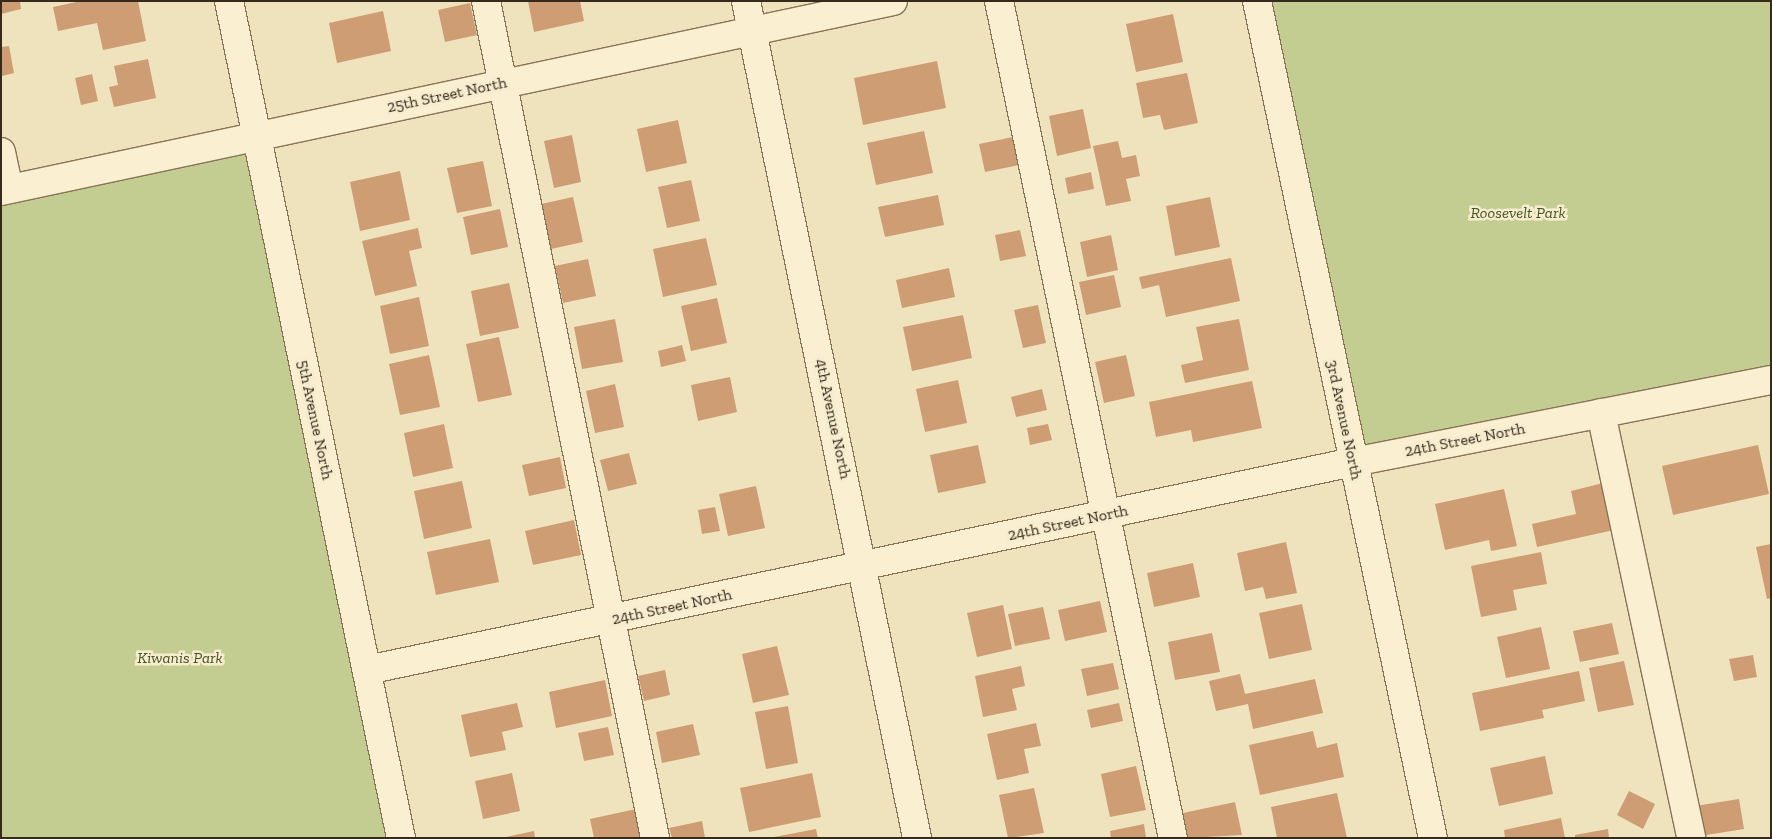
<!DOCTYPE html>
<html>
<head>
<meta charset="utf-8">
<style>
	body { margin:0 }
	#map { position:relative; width:1772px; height:839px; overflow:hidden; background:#efe3be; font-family:"Zilla Slab",serif }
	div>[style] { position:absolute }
	.green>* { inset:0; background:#c3cd92 }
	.building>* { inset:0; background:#ce9d73 }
	.roads { filter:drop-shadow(1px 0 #877356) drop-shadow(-1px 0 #877356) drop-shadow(0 1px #877356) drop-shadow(0 -1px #877356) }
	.minor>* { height:28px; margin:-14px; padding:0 14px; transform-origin:14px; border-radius:14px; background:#faefd1 }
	span { translate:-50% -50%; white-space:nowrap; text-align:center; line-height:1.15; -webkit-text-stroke:5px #f6ecce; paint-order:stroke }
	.street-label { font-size:16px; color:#362a1c }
	.park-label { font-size:16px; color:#445322; font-style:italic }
	.frame { position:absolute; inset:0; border:2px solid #362a1c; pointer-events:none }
</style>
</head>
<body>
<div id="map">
	<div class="green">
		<i style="clip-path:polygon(1257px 1px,1771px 1px,1771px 380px,1353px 462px)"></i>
		<i style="clip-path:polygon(256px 136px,400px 838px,1px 838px,1px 191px)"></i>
	</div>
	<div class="building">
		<i style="clip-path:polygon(1px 1px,20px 1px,21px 9px,1px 14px)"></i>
		<i style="clip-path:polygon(81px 1px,138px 1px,146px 41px,103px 50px,97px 23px,58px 31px,53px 7px)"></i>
		<i style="clip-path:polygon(528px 1px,580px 1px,584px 21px,534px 32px)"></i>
		<i style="clip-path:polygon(470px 3px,477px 35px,445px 42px,438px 10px)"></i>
		<i style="clip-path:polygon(383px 11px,391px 51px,337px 63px,329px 23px)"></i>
		<i style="clip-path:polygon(1173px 14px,1183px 62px,1136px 72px,1126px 24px)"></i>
		<i style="clip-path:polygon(9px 46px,14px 73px,2px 76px,1px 47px)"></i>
		<i style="clip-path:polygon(148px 59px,156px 98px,114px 107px,109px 87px,118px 85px,114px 66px)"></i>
		<i style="clip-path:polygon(937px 61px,946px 108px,863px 125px,854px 78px)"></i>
		<i style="clip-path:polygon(1187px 73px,1198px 123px,1164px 130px,1160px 115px,1143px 118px,1136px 83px)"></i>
		<i style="clip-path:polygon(92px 74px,98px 101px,81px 105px,75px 78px)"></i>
		<i style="clip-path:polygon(1083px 109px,1091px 148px,1057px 156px,1049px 116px)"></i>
		<i style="clip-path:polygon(678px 120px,687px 163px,646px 172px,637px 129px)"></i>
		<i style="clip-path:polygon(924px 131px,933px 173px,876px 185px,867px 143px)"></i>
		<i style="clip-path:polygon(572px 135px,581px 182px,554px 188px,544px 141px)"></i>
		<i style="clip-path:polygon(1018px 136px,1024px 164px,985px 172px,979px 144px)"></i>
		<i style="clip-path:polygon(1118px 141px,1122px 158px,1136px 155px,1140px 176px,1126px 179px,1131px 201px,1106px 206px,1093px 146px)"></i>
		<i style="clip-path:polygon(483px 161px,492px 206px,457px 213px,447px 168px)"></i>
		<i style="clip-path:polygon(400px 171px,410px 220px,360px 231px,350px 182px)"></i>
		<i style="clip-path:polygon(1091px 172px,1094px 189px,1068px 194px,1065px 178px)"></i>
		<i style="clip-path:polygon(691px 180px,700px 221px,667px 228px,658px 187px)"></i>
		<i style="clip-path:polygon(938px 195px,944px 225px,885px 237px,878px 207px)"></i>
		<i style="clip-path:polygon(573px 197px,583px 242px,551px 249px,541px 204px)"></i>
		<i style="clip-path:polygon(1210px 197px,1220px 247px,1175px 256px,1166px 206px)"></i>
		<i style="clip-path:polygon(500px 209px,508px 247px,471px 255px,463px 217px)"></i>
		<i style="clip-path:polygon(418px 228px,422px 248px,409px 251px,417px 286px,375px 296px,362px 241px)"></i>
		<i style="clip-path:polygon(1020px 230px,1026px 256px,1000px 261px,995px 235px)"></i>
		<i style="clip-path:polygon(1111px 235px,1118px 270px,1087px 277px,1080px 242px)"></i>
		<i style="clip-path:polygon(706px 238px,717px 285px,663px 297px,653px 249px)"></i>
		<i style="clip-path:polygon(1231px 258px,1240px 301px,1166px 317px,1159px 285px,1142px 289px,1139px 277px)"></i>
		<i style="clip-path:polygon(588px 259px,596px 296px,563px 303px,555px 266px)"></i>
		<i style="clip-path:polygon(949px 268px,955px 297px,902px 308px,896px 280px)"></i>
		<i style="clip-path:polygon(1114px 275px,1121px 307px,1086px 315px,1079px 282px)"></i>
		<i style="clip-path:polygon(509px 283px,519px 328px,480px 336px,471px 291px)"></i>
		<i style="clip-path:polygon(419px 297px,429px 346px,390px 354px,380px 306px)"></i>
		<i style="clip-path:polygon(717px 298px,727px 343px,691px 351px,681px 306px)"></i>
		<i style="clip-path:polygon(1038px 305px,1046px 343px,1023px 348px,1014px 310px)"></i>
		<i style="clip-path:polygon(963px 315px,972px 358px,912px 371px,903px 327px)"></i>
		<i style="clip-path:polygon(615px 319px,623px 362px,582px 369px,574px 327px)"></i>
		<i style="clip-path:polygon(1239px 319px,1249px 370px,1185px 383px,1181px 365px,1203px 360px,1196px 327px)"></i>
		<i style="clip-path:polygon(499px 337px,512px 395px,478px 402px,466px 344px)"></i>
		<i style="clip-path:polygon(682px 345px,686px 361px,661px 367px,658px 351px)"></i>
		<i style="clip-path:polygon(429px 355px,440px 407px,400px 415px,389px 364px)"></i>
		<i style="clip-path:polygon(1126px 355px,1135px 396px,1104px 403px,1095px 362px)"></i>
		<i style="clip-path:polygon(730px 377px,737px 412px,698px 421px,691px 385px)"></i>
		<i style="clip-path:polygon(958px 380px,967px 423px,925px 432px,916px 389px)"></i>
		<i style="clip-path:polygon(1252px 381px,1262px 428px,1193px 442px,1191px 430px,1156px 437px,1149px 402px)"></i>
		<i style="clip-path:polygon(615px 384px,624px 427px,595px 433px,586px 391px)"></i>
		<i style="clip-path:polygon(1042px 389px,1047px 410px,1016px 417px,1011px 397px)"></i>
		<i style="clip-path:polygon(444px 424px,453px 468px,413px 477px,404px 433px)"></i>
		<i style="clip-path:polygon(1048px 424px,1052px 440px,1030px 445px,1027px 428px)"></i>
		<i style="clip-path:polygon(978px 445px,986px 483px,938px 493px,930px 455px)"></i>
		<i style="clip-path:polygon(1758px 445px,1769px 494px,1673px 515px,1662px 466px)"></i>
		<i style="clip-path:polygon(629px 453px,637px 484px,608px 491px,600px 460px)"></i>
		<i style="clip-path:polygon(560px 457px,566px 488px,529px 496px,522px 465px)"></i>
		<i style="clip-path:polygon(462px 481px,472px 528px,424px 539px,414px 491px)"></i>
		<i style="clip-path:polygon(1603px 483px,1614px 530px,1537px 547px,1532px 524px,1576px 514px,1571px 491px)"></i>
		<i style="clip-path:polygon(756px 486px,765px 528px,728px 536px,719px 494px)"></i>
		<i style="clip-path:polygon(1504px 489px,1517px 546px,1491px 551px,1489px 540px,1445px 550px,1435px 504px)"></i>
		<i style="clip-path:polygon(715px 507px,720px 531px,702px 534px,698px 510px)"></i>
		<i style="clip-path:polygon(574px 520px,581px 555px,533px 565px,525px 531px)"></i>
		<i style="clip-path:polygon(490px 539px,499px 582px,436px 595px,427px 552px)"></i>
		<i style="clip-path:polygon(1286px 542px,1297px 593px,1266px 599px,1263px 587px,1245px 591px,1237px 553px)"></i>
		<i style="clip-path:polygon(1771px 544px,1771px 598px,1767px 599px,1756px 547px)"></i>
		<i style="clip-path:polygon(1541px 552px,1547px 584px,1513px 590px,1517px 610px,1481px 617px,1471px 566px)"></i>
		<i style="clip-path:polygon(1193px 563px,1200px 597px,1154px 607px,1147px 573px)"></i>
		<i style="clip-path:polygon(1100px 601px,1107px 632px,1065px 641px,1058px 610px)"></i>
		<i style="clip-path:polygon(1302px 604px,1312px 650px,1269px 659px,1259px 613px)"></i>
		<i style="clip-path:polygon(1003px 605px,1012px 649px,977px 657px,967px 613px)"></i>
		<i style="clip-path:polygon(1043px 607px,1050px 639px,1015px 646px,1008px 614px)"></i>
		<i style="clip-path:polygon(1612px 623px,1619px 654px,1580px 662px,1573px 631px)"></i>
		<i style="clip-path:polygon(1541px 627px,1550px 669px,1506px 678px,1497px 637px)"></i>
		<i style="clip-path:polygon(1212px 633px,1220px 672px,1175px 680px,1168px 642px)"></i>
		<i style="clip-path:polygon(777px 646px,789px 695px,753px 703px,742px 654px)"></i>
		<i style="clip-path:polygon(1753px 655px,1757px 677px,1734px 681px,1729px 659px)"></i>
		<i style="clip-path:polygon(1624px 661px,1634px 705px,1598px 712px,1589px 668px)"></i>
		<i style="clip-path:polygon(1113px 663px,1119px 689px,1087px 696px,1081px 669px)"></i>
		<i style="clip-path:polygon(1021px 666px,1025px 686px,1012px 689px,1017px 710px,983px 717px,975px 676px)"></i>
		<i style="clip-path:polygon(665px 670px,670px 695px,644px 701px,638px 676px)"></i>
		<i style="clip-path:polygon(1579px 671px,1585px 701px,1542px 710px,1544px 718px,1480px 731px,1472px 693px)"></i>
		<i style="clip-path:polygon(1240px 674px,1245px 694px,1315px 679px,1323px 713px,1253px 729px,1248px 704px,1216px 711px,1209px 681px)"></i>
		<i style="clip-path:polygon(605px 680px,612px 716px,556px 728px,549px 692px)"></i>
		<i style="clip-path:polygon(517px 703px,523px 727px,502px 732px,506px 750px,470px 757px,461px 715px)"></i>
		<i style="clip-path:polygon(1119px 703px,1123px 721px,1091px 728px,1087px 710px)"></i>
		<i style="clip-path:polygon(788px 706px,798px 763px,766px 769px,755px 712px)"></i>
		<i style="clip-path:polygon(1036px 723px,1041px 746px,1024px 749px,1029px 773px,997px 780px,987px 734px)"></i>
		<i style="clip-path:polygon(693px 724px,700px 755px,662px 763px,656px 732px)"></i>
		<i style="clip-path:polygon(608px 727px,614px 755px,584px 761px,578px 733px)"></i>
		<i style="clip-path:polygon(1313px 731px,1317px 748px,1337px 743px,1344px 777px,1260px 795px,1249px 745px)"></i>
		<i style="clip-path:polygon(1545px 756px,1553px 794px,1499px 806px,1490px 768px)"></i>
		<i style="clip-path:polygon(1136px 766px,1146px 810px,1110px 817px,1101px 774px)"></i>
		<i style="clip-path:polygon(512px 773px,520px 811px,483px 819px,475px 781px)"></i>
		<i style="clip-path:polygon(812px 773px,821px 817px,749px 832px,740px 788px)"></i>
		<i style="clip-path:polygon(1034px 788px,1044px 833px,1008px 838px,999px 795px)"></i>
		<i style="clip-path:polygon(1629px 791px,1655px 804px,1643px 829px,1617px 815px)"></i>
		<i style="clip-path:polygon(1337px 793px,1347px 838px,1277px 838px,1271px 807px)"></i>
		<i style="clip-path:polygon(1739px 799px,1744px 829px,1700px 836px,1695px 806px)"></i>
		<i style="clip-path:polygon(1235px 802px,1242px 835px,1188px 838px,1183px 813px)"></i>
		<i style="clip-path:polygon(636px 809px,642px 838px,594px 838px,590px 819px)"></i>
		<i style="clip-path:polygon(1561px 818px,1565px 838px,1505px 838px,1504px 830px)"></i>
		<i style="clip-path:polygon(702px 821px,705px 838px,672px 838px,669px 828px)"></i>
		<i style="clip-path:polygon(1144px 824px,1146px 838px,1111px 838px,1110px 831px)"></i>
		<i style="clip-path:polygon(816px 829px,818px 838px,774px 838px,774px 837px)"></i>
		<i style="clip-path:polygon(1608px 829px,1609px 838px,1575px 838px,1575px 835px)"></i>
		<i style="clip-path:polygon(534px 831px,535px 838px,506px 838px,506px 837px)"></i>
	</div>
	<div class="roads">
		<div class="minor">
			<i style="left:229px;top:1px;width:854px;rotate:78.39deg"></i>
			<i style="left:486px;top:1px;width:854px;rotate:78.58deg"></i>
			<i style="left:746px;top:1px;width:854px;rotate:78.45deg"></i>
			<i style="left:999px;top:1px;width:855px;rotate:78.26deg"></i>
			<i style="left:1257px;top:1px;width:855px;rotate:78.13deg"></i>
			<i style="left:1px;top:152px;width:38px;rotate:78deg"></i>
			<i style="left:1px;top:191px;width:912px;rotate:-12.02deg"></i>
			<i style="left:1601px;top:413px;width:434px;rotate:78deg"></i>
			<i style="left:367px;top:670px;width:1008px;rotate:-11.91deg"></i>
			<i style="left:1353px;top:462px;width:426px;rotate:-11.1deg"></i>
		</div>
	</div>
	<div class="street-label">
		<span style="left:447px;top:95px;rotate:-12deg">25th Street North</span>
		<span style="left:833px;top:419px;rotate:78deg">4th Avenue North</span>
		<span style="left:315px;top:420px;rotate:78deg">5th Avenue North</span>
		<span style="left:1344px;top:420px;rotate:78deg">3rd Avenue North</span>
		<span style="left:1465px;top:440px;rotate:-11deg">24th Street North</span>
		<span style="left:1068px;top:523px;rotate:-12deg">24th Street North</span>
		<span style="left:672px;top:607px;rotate:-12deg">24th Street North</span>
	</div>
	<div class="park-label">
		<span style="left:1518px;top:213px">Roosevelt Park</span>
		<span style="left:180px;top:658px">Kiwanis Park</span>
	</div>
	<div class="frame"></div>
</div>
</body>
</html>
